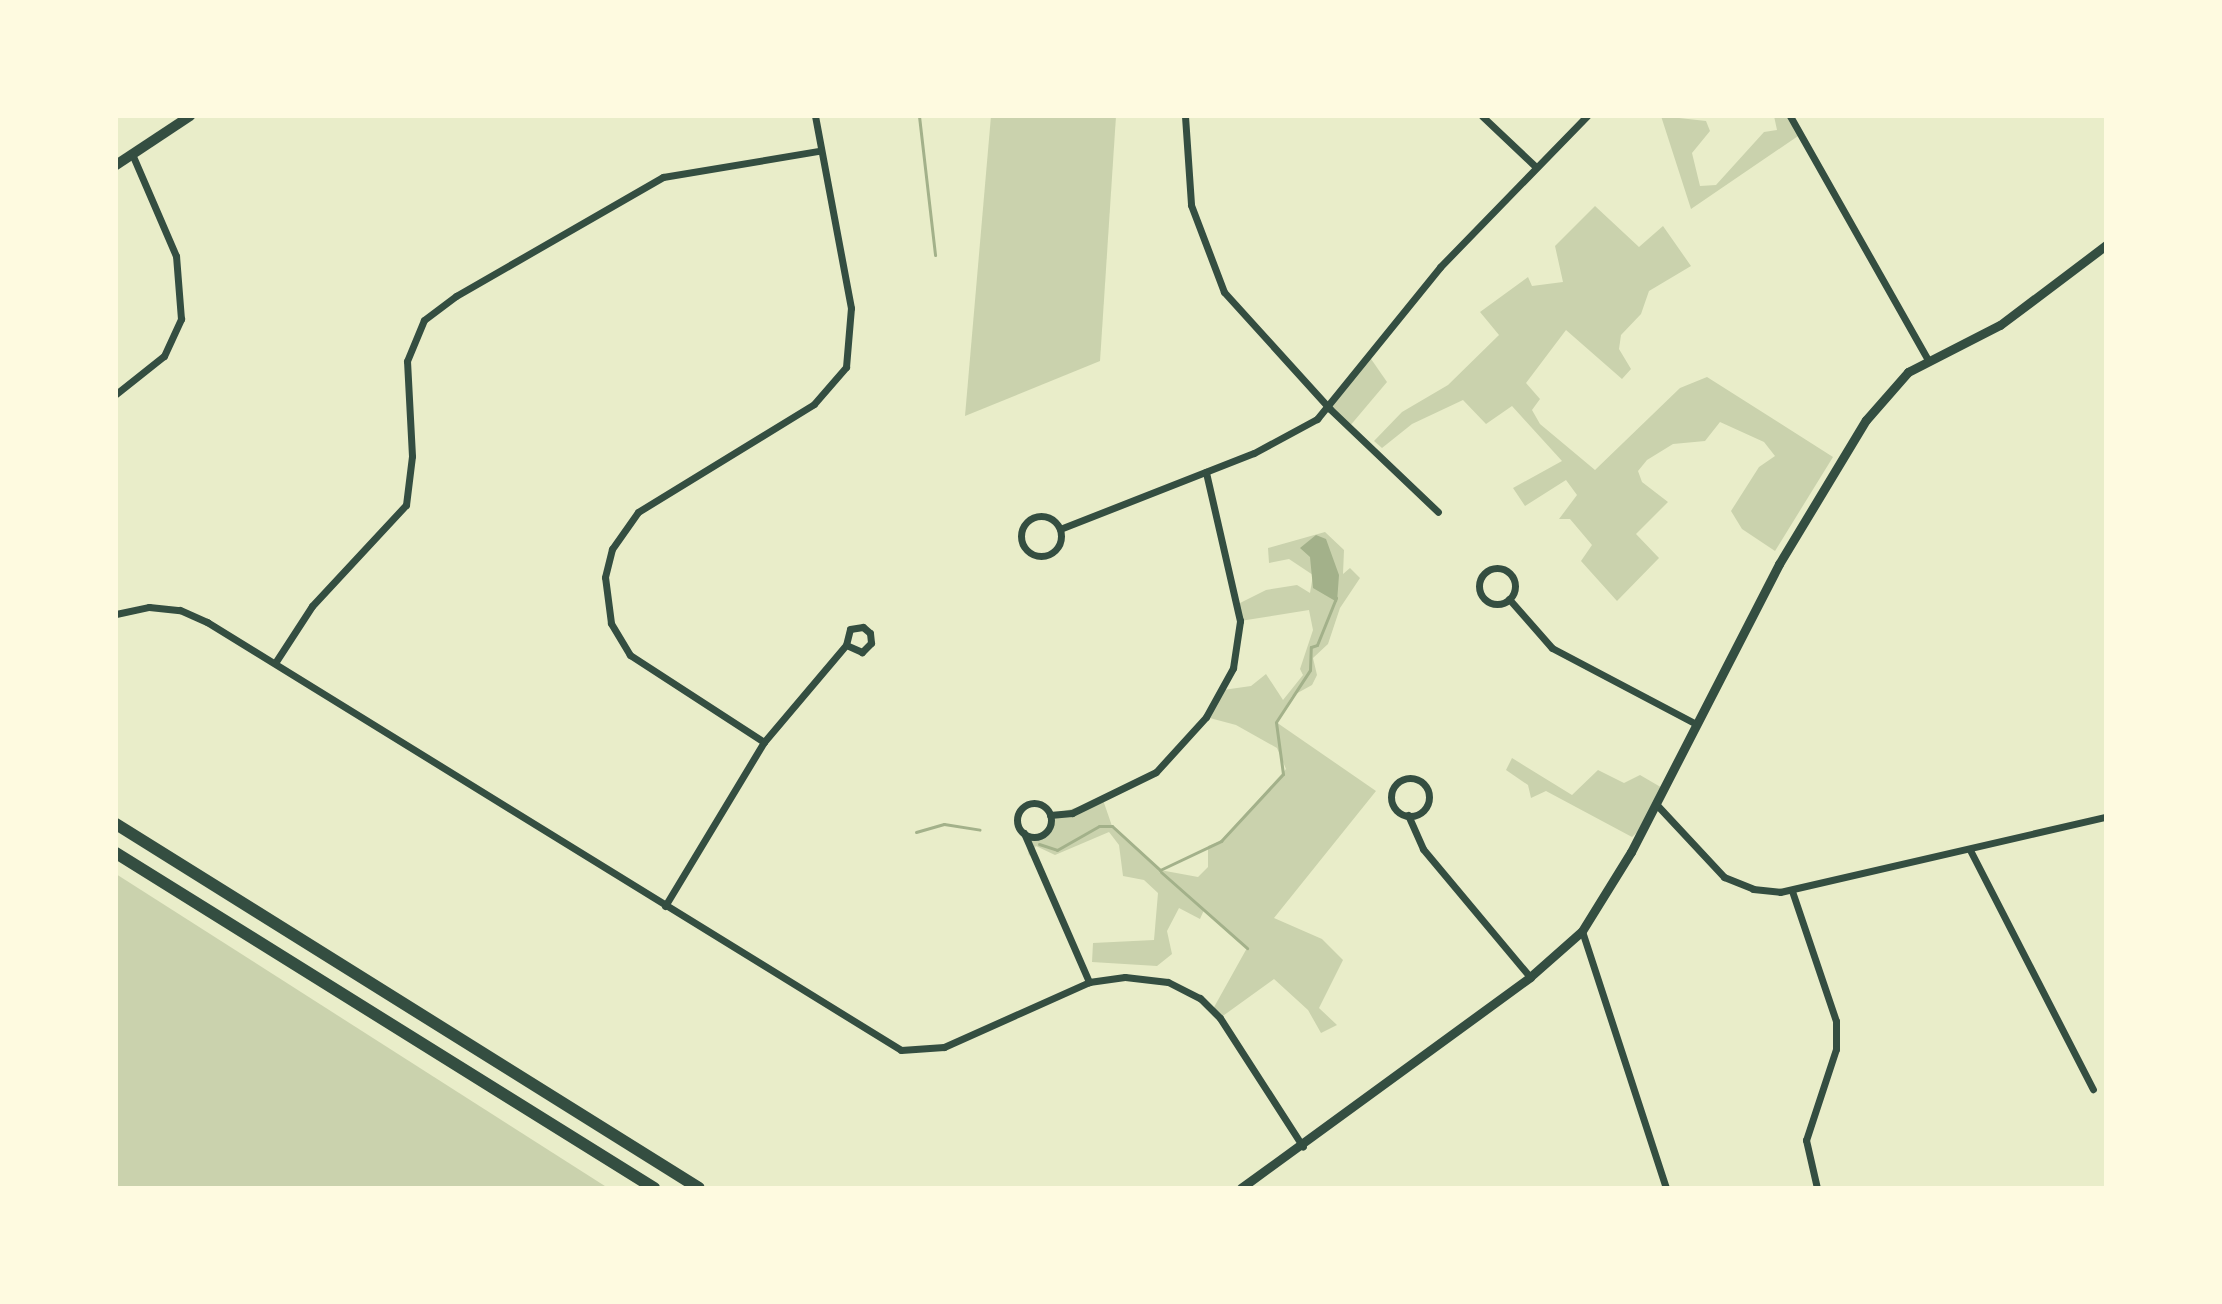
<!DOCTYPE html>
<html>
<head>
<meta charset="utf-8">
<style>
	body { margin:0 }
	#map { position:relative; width:2222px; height:1304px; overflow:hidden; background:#e9edc9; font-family:Inter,sans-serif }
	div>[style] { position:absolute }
	.green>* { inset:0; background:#cad2ad }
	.water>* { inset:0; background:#a3b18a }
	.stream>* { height:3px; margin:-1.5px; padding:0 1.5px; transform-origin:1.5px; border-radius:1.5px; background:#a3b18a }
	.minor>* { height:7px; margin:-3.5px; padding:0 3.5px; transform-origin:3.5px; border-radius:3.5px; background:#344e41 }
	.minor>.ring { margin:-3.5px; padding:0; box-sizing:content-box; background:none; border:7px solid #344e41; border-radius:50% }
	.tertiary>* { height:9px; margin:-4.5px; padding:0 4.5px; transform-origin:4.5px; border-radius:4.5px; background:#344e41 }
	.secondary>* { height:10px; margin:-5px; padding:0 5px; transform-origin:5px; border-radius:5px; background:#344e41 }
	.motorway>* { height:12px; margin:-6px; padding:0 6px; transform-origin:6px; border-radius:6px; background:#344e41 }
	span { translate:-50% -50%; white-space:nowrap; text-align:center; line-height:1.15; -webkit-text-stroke:8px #fefae0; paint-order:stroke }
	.frame { position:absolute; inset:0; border:118px solid #fefae0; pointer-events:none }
</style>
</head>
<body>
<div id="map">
	<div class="green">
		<i style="clip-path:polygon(991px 116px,1116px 116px,1100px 361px,965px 416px)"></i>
		<i style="clip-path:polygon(1661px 116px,1706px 121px,1710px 131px,1692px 153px,1700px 186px,1716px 185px,1764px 132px,1777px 130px,1774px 116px,1790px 116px,1801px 134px,1691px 209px)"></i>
		<i style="clip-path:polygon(1595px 206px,1639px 247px,1663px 226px,1691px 266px,1649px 291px,1641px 314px,1621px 335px,1619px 349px,1631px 369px,1622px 379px,1566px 330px,1526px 383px,1540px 399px,1532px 410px,1540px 424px,1595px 470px,1680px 388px,1707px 377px,1833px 457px,1775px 551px,1742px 529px,1731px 511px,1759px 467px,1775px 456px,1764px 442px,1720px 422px,1705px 441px,1673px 444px,1647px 460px,1638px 471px,1642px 482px,1668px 502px,1636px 534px,1659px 558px,1617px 601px,1581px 561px,1592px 545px,1570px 519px,1559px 519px,1577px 495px,1566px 480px,1525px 506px,1513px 488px,1562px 461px,1512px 406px,1486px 424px,1463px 400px,1412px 424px,1382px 448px,1374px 441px,1402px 412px,1448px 385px,1499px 335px,1480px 312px,1528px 277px,1532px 286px,1563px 282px,1555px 246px)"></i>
		<i style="clip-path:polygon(1369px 356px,1387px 382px,1349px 427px,1330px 409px)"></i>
		<i style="clip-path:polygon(1325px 532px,1344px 550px,1343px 574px,1350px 568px,1360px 578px,1340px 608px,1328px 644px,1313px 658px,1317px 675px,1312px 685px,1292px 696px,1276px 722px,1376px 791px,1274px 918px,1322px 939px,1343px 960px,1319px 1008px,1337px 1025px,1321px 1033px,1308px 1010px,1274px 979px,1220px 1018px,1213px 1009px,1247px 948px,1204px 910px,1200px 919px,1179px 908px,1167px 931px,1172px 954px,1157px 966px,1092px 962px,1093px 943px,1154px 940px,1158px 893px,1144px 880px,1123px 876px,1119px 845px,1109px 832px,1055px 855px,1036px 846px,1029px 856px,1024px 833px,1041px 835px,1049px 827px,1050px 815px,1103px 800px,1112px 826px,1160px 870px,1198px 877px,1208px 867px,1208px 846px,1221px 841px,1286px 769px,1277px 748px,1236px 725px,1206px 717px,1223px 690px,1251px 686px,1266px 674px,1283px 700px,1303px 675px,1300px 669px,1313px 630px,1309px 610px,1240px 621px,1236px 605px,1266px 590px,1297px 585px,1310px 593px,1313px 575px,1289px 559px,1269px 563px,1268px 548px)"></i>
		<i style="clip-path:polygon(1512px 758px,1572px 795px,1598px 770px,1624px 783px,1640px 775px,1664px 789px,1646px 824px,1632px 837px,1546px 791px,1531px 798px,1528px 785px,1506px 770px)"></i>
		<i style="clip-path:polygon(116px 874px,608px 1188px,116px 1188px)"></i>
	</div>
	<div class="water">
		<i style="clip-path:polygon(1316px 535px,1326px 539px,1339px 575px,1337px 602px,1313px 588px,1310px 557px,1300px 548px)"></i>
	</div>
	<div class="stream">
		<i style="left:919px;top:116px;width:140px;rotate:83.4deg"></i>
		<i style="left:916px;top:832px;width:29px;rotate:-16deg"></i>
		<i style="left:944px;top:824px;width:36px;rotate:9deg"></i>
		<i style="left:1039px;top:844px;width:19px;rotate:18deg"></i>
		<i style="left:1057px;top:850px;width:48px;rotate:-29.7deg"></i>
		<i style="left:1099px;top:826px;width:13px"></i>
		<i style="left:1112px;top:826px;width:65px;rotate:42.5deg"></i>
		<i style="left:1160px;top:870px;width:68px;rotate:-25.4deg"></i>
		<i style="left:1221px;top:841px;width:91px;rotate:-47.2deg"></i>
		<i style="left:1283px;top:774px;width:52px;rotate:-97.7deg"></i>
		<i style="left:1276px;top:722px;width:62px;rotate:-56.8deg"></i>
		<i style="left:1310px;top:670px;width:23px;rotate:-88deg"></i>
		<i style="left:1311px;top:647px;width:6px;rotate:-18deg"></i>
		<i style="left:1317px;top:645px;width:51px;rotate:-68deg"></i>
		<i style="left:1161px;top:872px;width:115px;rotate:41.5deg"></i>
	</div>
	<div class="minor">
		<i style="left:1185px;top:116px;width:89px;rotate:86.1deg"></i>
		<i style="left:1191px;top:205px;width:93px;rotate:69.2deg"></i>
		<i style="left:1224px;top:292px;width:158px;rotate:47.8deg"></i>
		<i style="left:1330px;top:409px;width:149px;rotate:43.6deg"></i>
		<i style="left:1482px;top:116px;width:74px;rotate:43.4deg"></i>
		<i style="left:1790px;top:116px;width:280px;rotate:60.5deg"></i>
		<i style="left:116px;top:394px;width:61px;rotate:-38.4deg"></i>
		<i style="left:164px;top:356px;width:41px;rotate:-65.3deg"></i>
		<i style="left:181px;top:319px;width:63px;rotate:-94.5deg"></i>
		<i style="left:176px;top:256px;width:111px;rotate:-113.3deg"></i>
		<i class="ring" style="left:1021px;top:516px;width:33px;height:33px"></i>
		<i style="left:1060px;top:529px;width:208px;rotate:-21.4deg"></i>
		<i style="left:1254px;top:453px;width:72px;rotate:-28.4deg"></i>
		<i style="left:1317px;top:419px;width:196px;rotate:-51deg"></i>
		<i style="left:1440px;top:267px;width:211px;rotate:-45.8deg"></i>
		<i class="ring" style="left:1479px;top:568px;width:29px;height:29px"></i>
		<i style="left:1509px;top:599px;width:65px;rotate:48.7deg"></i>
		<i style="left:1552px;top:648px;width:163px;rotate:27.8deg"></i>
		<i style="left:116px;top:614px;width:34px;rotate:-12deg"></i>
		<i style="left:149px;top:607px;width:31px;rotate:6deg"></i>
		<i style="left:180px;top:610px;width:30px;rotate:24deg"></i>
		<i style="left:207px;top:622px;width:815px;rotate:31.66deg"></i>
		<i style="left:901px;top:1050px;width:43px;rotate:-4deg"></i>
		<i style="left:944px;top:1047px;width:159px;rotate:-24.1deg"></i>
		<i style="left:1089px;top:982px;width:36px;rotate:-8deg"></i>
		<i style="left:1125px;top:977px;width:43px;rotate:6.6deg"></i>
		<i style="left:1168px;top:982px;width:36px;rotate:27deg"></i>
		<i style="left:1200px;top:998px;width:28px;rotate:45deg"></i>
		<i style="left:1220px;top:1018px;width:153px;rotate:57.2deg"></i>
		<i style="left:275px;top:663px;width:68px;rotate:-57deg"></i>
		<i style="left:312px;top:606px;width:138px;rotate:-47.1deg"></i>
		<i style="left:406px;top:505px;width:49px;rotate:-83deg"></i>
		<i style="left:412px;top:456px;width:95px;rotate:-93deg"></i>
		<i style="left:407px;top:361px;width:44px;rotate:-67.5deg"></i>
		<i style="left:424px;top:320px;width:40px;rotate:-37deg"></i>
		<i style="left:456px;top:296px;width:239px;rotate:-29.9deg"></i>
		<i style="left:663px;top:177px;width:158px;rotate:-9.5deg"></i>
		<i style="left:764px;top:742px;width:160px;rotate:-147deg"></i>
		<i style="left:630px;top:655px;width:37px;rotate:-121deg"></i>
		<i style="left:611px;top:623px;width:46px;rotate:-97.4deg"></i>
		<i style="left:605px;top:577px;width:29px;rotate:-76deg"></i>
		<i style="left:612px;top:549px;width:45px;rotate:-54.9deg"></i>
		<i style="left:638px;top:512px;width:206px;rotate:-31.5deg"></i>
		<i style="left:814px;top:404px;width:49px;rotate:-49.1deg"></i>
		<i style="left:846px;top:367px;width:59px;rotate:-85.2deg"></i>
		<i style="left:851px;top:308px;width:195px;rotate:-100.6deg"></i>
		<i class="ring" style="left:1391px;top:778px;width:31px;height:31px"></i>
		<i class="ring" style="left:1017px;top:803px;width:27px;height:27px"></i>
		<i style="left:1656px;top:804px;width:100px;rotate:47deg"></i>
		<i style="left:1724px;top:877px;width:31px;rotate:22deg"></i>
		<i style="left:1753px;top:889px;width:27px;rotate:6deg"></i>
		<i style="left:1780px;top:892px;width:335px;rotate:-13deg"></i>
		<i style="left:1050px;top:815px;width:22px;rotate:-5deg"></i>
		<i style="left:1072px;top:813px;width:93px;rotate:-26deg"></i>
		<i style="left:1156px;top:772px;width:74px;rotate:-47.7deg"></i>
		<i style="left:1206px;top:717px;width:56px;rotate:-61.1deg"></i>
		<i style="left:1233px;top:668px;width:48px;rotate:-81.5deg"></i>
		<i style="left:1240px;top:621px;width:153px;rotate:-102.9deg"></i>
		<i style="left:1408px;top:815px;width:37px;rotate:66deg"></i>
		<i style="left:1423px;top:849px;width:167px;rotate:50.1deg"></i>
		<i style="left:1024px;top:833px;width:163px;rotate:66.4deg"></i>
		<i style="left:1970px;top:850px;width:269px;rotate:62.8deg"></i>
		<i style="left:1792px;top:891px;width:137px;rotate:71.3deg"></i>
		<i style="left:1836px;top:1021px;width:28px;rotate:90deg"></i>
		<i style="left:1836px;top:1049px;width:96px;rotate:108.2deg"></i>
		<i style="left:1806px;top:1140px;width:49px;rotate:77.1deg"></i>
		<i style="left:665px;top:906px;width:192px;rotate:-58.9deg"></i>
		<i style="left:764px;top:742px;width:127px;rotate:-49.8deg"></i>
		<i style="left:846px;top:645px;width:16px;rotate:-76deg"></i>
		<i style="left:850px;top:629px;width:13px;rotate:-9deg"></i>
		<i style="left:863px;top:627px;width:9px;rotate:41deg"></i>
		<i style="left:870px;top:633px;width:10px;rotate:84deg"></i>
		<i style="left:871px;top:643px;width:13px;rotate:135deg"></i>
		<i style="left:862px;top:652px;width:17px;rotate:-156deg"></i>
		<i style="left:1582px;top:931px;width:270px;rotate:71.9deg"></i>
	</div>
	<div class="tertiary">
		<i style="left:1241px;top:1188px;width:358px;rotate:-36.1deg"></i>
		<i style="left:1530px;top:977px;width:69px;rotate:-41.5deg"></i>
		<i style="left:1582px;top:931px;width:93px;rotate:-58.2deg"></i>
		<i style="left:1631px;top:852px;width:324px;rotate:-62.8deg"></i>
		<i style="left:1779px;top:564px;width:168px;rotate:-58.9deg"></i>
		<i style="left:1866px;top:420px;width:64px;rotate:-48.8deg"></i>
		<i style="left:1908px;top:372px;width:103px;rotate:-27.1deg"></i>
		<i style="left:2000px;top:325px;width:133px;rotate:-37deg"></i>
	</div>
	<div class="secondary">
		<i style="left:116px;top:165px;width:89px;rotate:-33.5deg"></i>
	</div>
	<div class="motorway">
		<i style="left:116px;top:824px;width:687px;rotate:31.98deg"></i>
		<i style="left:116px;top:853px;width:634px;rotate:31.91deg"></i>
	</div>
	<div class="frame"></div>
</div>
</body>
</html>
